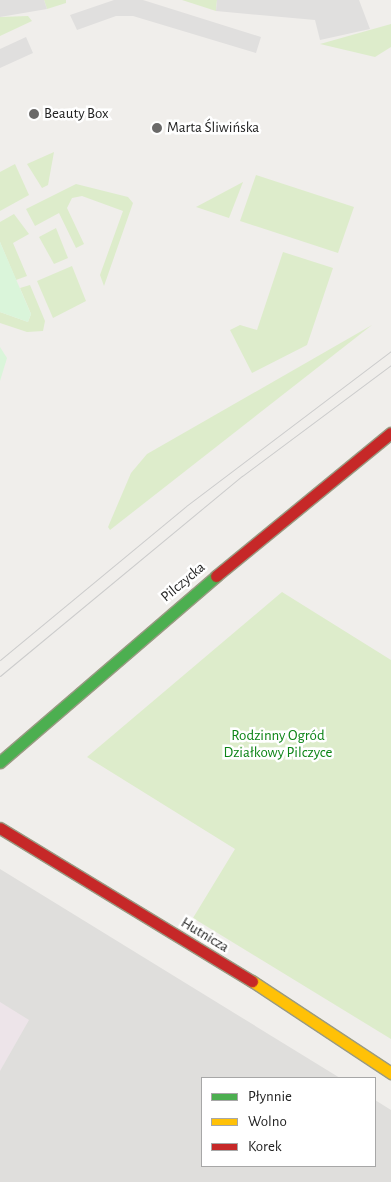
<!DOCTYPE html>
<html>
<head>
<meta charset="utf-8">
<style>
	body { margin:0 }
	#map { position:relative; width:391px; height:1182px; overflow:hidden; background:#f0eeeb; font-family:"Alegreya Sans",sans-serif }
	div>[style] { position:absolute }
	.residential>* { inset:0; background:#dfdedc }
	.industrial>* { inset:0; background:#ede4e9 }
	.grass>* { inset:0; background:#ddeccb }
	.park>* { inset:0; background:#daf5da }
	.parking>* { inset:0; background:#e0dfde }
	.roads { filter:drop-shadow(1px 0 #999a82) drop-shadow(-1px 0 #999a82) drop-shadow(0 1px #999a82) drop-shadow(0 -1px #999a82) }
	.fast>* { height:11px; margin:-5.5px; padding:0 5.5px; transform-origin:5.5px; border-radius:5.5px; background:#4caf50 }
	.slow>* { height:11px; margin:-5.5px; padding:0 5.5px; transform-origin:5.5px; border-radius:5.5px; background:#ffc107 }
	.jam>* { height:11px; margin:-5.5px; padding:0 5.5px; transform-origin:5.5px; border-radius:5.5px; background:#c62828 }
	.tram>* { height:1px; margin:-0.5px; padding:0 0.5px; transform-origin:0.5px; border-radius:0.5px; background:#ccc }
	.dots>* { width:14px; height:14px; translate:-50% -50%; box-sizing:border-box; border:2px solid #fff; border-radius:50% }
	span { translate:-50% -50%; white-space:nowrap; text-align:center; line-height:1.15; -webkit-text-stroke:5px #fff; paint-order:stroke }
	.poi-label { font-size:15px; color:#222 }
	.left { translate:0 -50%; text-align:left }
	.street-label { font-size:15px; color:#222 }
	.park-label { font-size:15px; color:#0c8416 }
	.legend { position:absolute; left:201px; top:1077px; width:175px; height:90px; box-sizing:border-box; background:#fff; border:1px solid #a7a7a7; margin:0; padding:6px 9px; list-style:none; font-size:15px; color:#222 }
	.legend li { display:flex; align-items:center; gap:10px; height:25px }
	.legend b { width:25px; border:1px solid #a7a7a7 }
</style>
</head>
<body>
<div id="map">
	<div class="residential">
		<i style="clip-path:polygon(0 869px,340px 1078px,202px 1078px,202px 1166px,375px 1166px,375px 1100px,391px 1110px,391px 1182px,0 1182px)"></i>
	</div>
	<div class="industrial">
		<i style="clip-path:polygon(0 1002px,29px 1020px,0 1071px)"></i>
	</div>
	<div class="grass">
		<i style="clip-path:polygon(44px 0,66px 0,66px 3px,47px 9px)"></i>
		<i style="clip-path:polygon(182px 0,217px 0,216px 11px)"></i>
		<i style="clip-path:polygon(28px 16px,32px 21px,0 36px,0 17px)"></i>
		<i style="clip-path:polygon(391px 24px,391px 47px,375px 57px,320px 44px)"></i>
		<i style="clip-path:polygon(54px 152px,48px 185px,42px 188px,27px 164px)"></i>
		<i style="clip-path:polygon(15px 164px,29px 195px,0 211px,0 172px)"></i>
		<i style="clip-path:polygon(256px 175px,354px 207px,338px 253px,240px 221px)"></i>
		<i style="clip-path:polygon(243px 182px,229px 218px,196px 207px)"></i>
		<i style="clip-path:polygon(76px 184px,128px 197px,133px 203px,104px 286px,100px 275px,123px 211px,82px 196px,72px 198px,67px 208px,84px 244px,76px 248px,59px 213px,35px 226px,26px 209px)"></i>
		<i style="clip-path:polygon(14px 214px,29px 234px,13px 243px,27px 276px,16px 280px,0 242px,0 222px)"></i>
		<i style="clip-path:polygon(56px 228px,68px 258px,54px 264px,39px 237px)"></i>
		<i style="clip-path:polygon(283px 252px,333px 268px,307px 345px,252px 373px,230px 330px,240px 325px,257px 330px)"></i>
		<i style="clip-path:polygon(72px 266px,86px 301px,53px 318px,37px 281px)"></i>
		<i style="clip-path:polygon(30px 285px,45px 321px,43px 331px,27px 332px,0 323px,0 312px,28px 322px,31px 314px,20px 288px)"></i>
		<i style="clip-path:polygon(372px 325px,110px 530px,108px 527px,131px 473px,147px 454px)"></i>
		<i style="clip-path:polygon(282px 592px,391px 660px,391px 1039px,193px 918px,235px 849px,87px 757px)"></i>
	</div>
	<div class="park">
		<i style="clip-path:polygon(0 242px,31px 314px,28px 322px,0 312px)"></i>
		<i style="clip-path:polygon(0 347px,7px 358px,0 381px)"></i>
	</div>
	<div class="parking">
		<i style="clip-path:polygon(0 0,44px 0,47px 9px,0 17px)"></i>
		<i style="clip-path:polygon(114px 0,143px 0,261px 37px,256px 53px,133px 16px,116px 16px,77px 30px,70px 15px)"></i>
		<i style="clip-path:polygon(217px 0,359px 0,370px 29px,320px 40px,315px 20px,216px 11px)"></i>
		<i style="clip-path:polygon(26px 37px,33px 53px,0 68px,0 49px)"></i>
	</div>
	<div class="roads">
		<div class="fast">
			<i style="left:0;top:762px;width:285px;rotate:-40.7deg"></i>
		</div>
		<div class="slow">
			<i style="left:252px;top:981px;width:167px;rotate:33.5deg"></i>
		</div>
		<div class="jam">
			<i style="left:216px;top:576px;width:226px;rotate:-39.3deg"></i>
			<i style="left:0;top:828px;width:295px;rotate:31.3deg"></i>
		</div>
	</div>
	<div class="tram">
		<i style="left:0;top:660px;width:241px;rotate:-39.6deg"></i>
		<i style="left:186px;top:506px;width:257px;rotate:-37.1deg"></i>
		<i style="left:0;top:676px;width:314px;rotate:-39.6deg"></i>
		<i style="left:242px;top:476px;width:186px;rotate:-36.7deg"></i>
	</div>
	<div class="dots">
		<i style="left:34px;top:114px;background:#6a6968"></i>
		<i style="left:157px;top:128px;background:#6a6968"></i>
	</div>
	<div class="poi-label">
		<span class="left" style="left:44px;top:114px">Beauty Box</span>
		<span class="left" style="left:167px;top:128px">Marta Śliwińska</span>
	</div>
	<div class="street-label">
		<span style="left:183px;top:582px;rotate:-40deg">Pilczycka</span>
		<span style="left:205px;top:935px;rotate:31deg">Hutnicza</span>
	</div>
	<div class="park-label">
		<span style="left:278px;top:744px">Rodzinny Ogród<br>Działkowy Pilczyce</span>
	</div>
	<ul class="legend">
	<li><b style="height:6px;background:#4caf50"></b>Płynnie</li>
	<li><b style="height:6px;background:#ffc107"></b>Wolno</li>
	<li><b style="height:6px;background:#c62828"></b>Korek</li>
	</ul>
</div>
</body>
</html>
